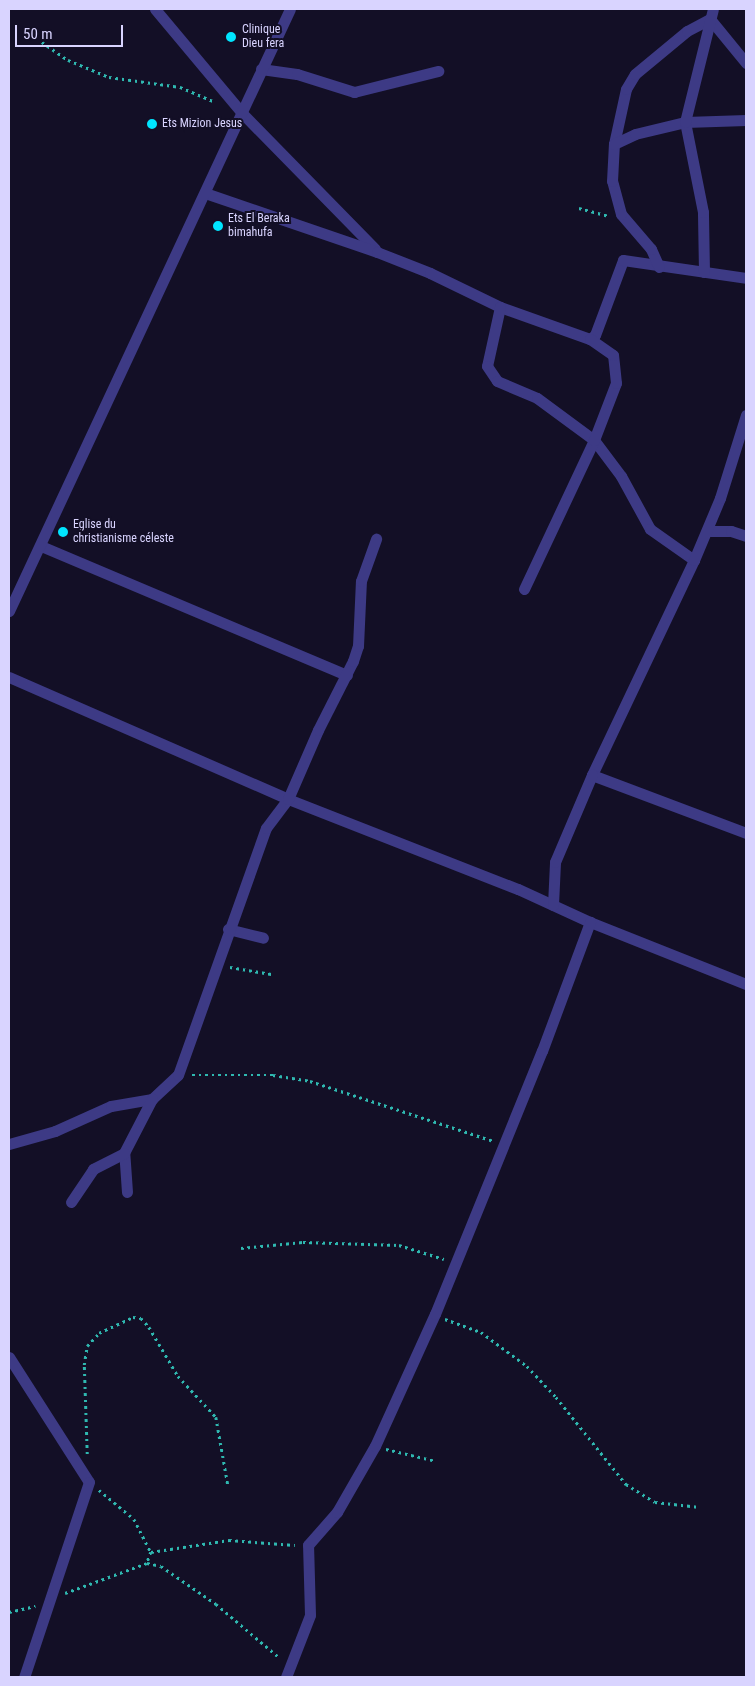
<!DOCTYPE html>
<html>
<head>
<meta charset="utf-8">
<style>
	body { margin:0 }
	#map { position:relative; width:755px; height:1686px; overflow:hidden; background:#130f26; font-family:"Roboto Condensed",sans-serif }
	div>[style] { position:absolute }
	.path>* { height:2.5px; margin-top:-1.25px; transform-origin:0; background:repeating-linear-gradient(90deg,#2fb8b0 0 2.5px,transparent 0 6.5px) }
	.minor>* { height:11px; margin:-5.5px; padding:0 5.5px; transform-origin:5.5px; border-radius:5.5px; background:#3d3a85 }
	.dots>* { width:14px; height:14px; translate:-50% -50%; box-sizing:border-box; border:2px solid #130f26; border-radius:50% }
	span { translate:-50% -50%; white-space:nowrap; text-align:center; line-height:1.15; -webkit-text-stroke:4px #130f26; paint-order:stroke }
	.poi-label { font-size:12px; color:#d9d4ff }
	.left { translate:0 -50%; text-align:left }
	.frame { position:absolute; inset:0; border:10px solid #d9d4ff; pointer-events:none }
	.scale { position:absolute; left:15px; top:25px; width:108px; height:22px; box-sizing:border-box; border:2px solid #d9d4ff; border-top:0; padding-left:6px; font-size:15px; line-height:18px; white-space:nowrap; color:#d9d4ff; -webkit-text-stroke:4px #130f26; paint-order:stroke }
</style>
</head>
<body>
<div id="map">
	<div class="path">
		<i style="left:42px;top:42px;width:32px;rotate:35deg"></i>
		<i style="left:68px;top:60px;width:44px;rotate:22.5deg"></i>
		<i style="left:109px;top:77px;width:72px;rotate:8deg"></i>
		<i style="left:180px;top:87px;width:38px;rotate:23deg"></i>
		<i style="left:579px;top:208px;width:31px;rotate:15deg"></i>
		<i style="left:230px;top:967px;width:42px;rotate:9.7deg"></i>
		<i style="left:192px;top:1075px;width:81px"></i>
		<i style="left:273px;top:1075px;width:37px;rotate:9deg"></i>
		<i style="left:310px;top:1081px;width:194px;rotate:18.1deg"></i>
		<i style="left:241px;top:1248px;width:62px;rotate:-5.5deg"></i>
		<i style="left:303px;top:1242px;width:96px;rotate:1.8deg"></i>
		<i style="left:399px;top:1245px;width:47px;rotate:17.3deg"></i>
		<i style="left:445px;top:1319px;width:38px;rotate:20deg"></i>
		<i style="left:481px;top:1332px;width:57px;rotate:36.5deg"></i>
		<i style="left:527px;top:1366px;width:42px;rotate:46.9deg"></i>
		<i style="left:556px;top:1397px;width:112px;rotate:51.2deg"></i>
		<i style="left:626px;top:1484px;width:34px;rotate:32deg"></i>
		<i style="left:655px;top:1502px;width:45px;rotate:6.3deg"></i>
		<i style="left:386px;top:1449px;width:51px;rotate:13.5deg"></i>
		<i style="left:87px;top:1454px;width:89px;rotate:-91.9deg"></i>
		<i style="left:84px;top:1365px;width:19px;rotate:-81deg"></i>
		<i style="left:87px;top:1346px;width:18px;rotate:-47deg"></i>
		<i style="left:99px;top:1333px;width:38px;rotate:-25deg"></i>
		<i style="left:133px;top:1317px;width:8px;rotate:7deg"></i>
		<i style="left:141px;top:1318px;width:12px;rotate:48deg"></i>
		<i style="left:149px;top:1327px;width:57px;rotate:59.4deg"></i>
		<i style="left:178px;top:1376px;width:56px;rotate:47.2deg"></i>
		<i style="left:216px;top:1417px;width:69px;rotate:80deg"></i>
		<i style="left:99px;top:1490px;width:45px;rotate:39.6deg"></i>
		<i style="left:134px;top:1519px;width:37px;rotate:63deg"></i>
		<i style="left:151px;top:1552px;width:12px;rotate:110deg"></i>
		<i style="left:151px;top:1552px;width:79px;rotate:-8.7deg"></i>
		<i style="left:229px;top:1540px;width:66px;rotate:4.3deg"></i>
		<i style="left:65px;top:1593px;width:87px;rotate:-20.1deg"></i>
		<i style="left:147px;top:1563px;width:14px;rotate:12deg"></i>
		<i style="left:161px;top:1566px;width:67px;rotate:34.6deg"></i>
		<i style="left:216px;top:1604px;width:84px;rotate:40.2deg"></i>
		<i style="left:9px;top:1612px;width:27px;rotate:-13deg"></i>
	</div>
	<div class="minor">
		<i style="left:155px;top:9px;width:136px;rotate:50.1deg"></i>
		<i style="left:242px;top:113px;width:190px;rotate:45.6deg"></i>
		<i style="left:710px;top:19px;width:57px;rotate:50.7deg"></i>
		<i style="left:261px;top:69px;width:36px;rotate:8deg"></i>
		<i style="left:297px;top:74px;width:60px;rotate:17.5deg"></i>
		<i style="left:354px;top:92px;width:87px;rotate:-14deg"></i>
		<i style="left:614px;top:144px;width:56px;rotate:-77.7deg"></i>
		<i style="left:626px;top:89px;width:17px;rotate:-59deg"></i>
		<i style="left:635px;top:74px;width:67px;rotate:-39.6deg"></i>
		<i style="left:687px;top:31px;width:26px;rotate:-28deg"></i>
		<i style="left:205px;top:193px;width:182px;rotate:18.9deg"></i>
		<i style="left:377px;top:252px;width:57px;rotate:21.6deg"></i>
		<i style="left:430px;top:273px;width:78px;rotate:25.9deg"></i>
		<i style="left:500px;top:307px;width:96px;rotate:19.6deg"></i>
		<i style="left:590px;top:339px;width:6px;rotate:-39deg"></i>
		<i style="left:595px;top:335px;width:80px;rotate:-69.5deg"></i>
		<i style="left:623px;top:260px;width:124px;rotate:8.3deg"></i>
		<i style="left:659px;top:267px;width:20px;rotate:-114deg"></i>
		<i style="left:651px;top:249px;width:46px;rotate:-130.6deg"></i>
		<i style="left:621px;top:214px;width:34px;rotate:-105deg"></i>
		<i style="left:612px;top:181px;width:37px;rotate:-87deg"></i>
		<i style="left:614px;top:144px;width:23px;rotate:-25deg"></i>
		<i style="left:635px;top:134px;width:51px;rotate:-13.5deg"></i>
		<i style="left:685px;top:122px;width:61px;rotate:-1.9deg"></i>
		<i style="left:704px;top:272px;width:60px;rotate:-91deg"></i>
		<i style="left:703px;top:212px;width:92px;rotate:-101.3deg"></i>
		<i style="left:685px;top:122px;width:116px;rotate:-76.1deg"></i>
		<i style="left:500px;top:307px;width:60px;rotate:102.4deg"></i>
		<i style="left:487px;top:366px;width:18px;rotate:56deg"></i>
		<i style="left:497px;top:381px;width:43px;rotate:23deg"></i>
		<i style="left:537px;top:398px;width:71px;rotate:36.4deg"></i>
		<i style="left:594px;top:440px;width:45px;rotate:53.1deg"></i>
		<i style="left:621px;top:476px;width:60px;rotate:61.3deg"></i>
		<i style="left:650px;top:529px;width:54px;rotate:35.2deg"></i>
		<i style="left:694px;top:560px;width:238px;rotate:115.4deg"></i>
		<i style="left:592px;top:775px;width:165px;rotate:20.6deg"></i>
		<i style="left:707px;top:531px;width:24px"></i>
		<i style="left:731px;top:531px;width:16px;rotate:18deg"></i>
		<i style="left:41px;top:546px;width:332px;rotate:22.9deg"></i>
		<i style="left:694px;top:560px;width:67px;rotate:-67.2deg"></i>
		<i style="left:720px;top:498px;width:87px;rotate:-72.6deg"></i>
		<i style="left:524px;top:589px;width:165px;rotate:-64.8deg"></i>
		<i style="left:594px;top:440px;width:61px;rotate:-68.9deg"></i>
		<i style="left:616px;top:383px;width:28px;rotate:-96deg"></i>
		<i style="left:613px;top:355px;width:28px;rotate:-145deg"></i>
		<i style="left:9px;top:611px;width:664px;rotate:-64.98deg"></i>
		<i style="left:9px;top:677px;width:305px;rotate:23.6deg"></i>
		<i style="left:288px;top:799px;width:247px;rotate:21.4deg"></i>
		<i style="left:518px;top:889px;width:79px;rotate:24.6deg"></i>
		<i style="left:590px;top:922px;width:168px;rotate:21.7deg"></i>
		<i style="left:553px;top:905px;width:43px;rotate:-87.3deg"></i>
		<i style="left:555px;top:862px;width:95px;rotate:-67deg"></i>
		<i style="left:228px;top:929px;width:36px;rotate:14deg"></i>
		<i style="left:9px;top:1144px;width:48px;rotate:-15.8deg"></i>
		<i style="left:55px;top:1131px;width:61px;rotate:-24.1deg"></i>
		<i style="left:111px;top:1106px;width:42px;rotate:-9.7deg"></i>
		<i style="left:152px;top:1099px;width:35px;rotate:-43deg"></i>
		<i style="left:178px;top:1075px;width:262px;rotate:-70.4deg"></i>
		<i style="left:266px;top:828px;width:36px;rotate:-53deg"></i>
		<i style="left:288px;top:799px;width:75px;rotate:-66.5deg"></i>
		<i style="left:318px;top:730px;width:77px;rotate:-63.1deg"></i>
		<i style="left:353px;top:661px;width:16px;rotate:-72deg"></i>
		<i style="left:358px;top:646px;width:65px;rotate:-87.4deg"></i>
		<i style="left:361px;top:581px;width:45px;rotate:-70.3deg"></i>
		<i style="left:127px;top:1192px;width:39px;rotate:-94deg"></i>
		<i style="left:124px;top:1153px;width:61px;rotate:-62.6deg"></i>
		<i style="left:71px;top:1202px;width:40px;rotate:-56deg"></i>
		<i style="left:93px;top:1169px;width:35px;rotate:-27deg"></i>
		<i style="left:9px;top:1357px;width:148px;rotate:57.4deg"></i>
		<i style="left:89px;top:1482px;width:206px;rotate:108.4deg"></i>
		<i style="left:286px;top:1677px;width:66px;rotate:-68.8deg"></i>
		<i style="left:310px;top:1615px;width:70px;rotate:-91.6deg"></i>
		<i style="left:308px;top:1545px;width:44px;rotate:-48.7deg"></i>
		<i style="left:337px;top:1512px;width:76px;rotate:-60.1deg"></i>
		<i style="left:375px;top:1446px;width:145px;rotate:-65.6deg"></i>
		<i style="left:435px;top:1314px;width:284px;rotate:-67.9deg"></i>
		<i style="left:542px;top:1051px;width:138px;rotate:-69.6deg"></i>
	</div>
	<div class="dots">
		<i style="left:231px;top:37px;background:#00e5ff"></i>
		<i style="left:152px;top:124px;background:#00e5ff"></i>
		<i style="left:218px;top:226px;background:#00e5ff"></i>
		<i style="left:63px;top:532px;background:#00e5ff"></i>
	</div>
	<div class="poi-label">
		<span class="left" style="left:242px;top:37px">Clinique<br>Dieu fera</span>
		<span class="left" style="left:162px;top:124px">Ets Mizion Jesus</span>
		<span class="left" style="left:228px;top:226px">Ets El Beraka<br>bimahufa</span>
		<span class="left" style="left:73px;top:532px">Eglise du<br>christianisme céleste</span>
	</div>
	<div class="frame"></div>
	<div class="scale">50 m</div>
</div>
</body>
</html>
